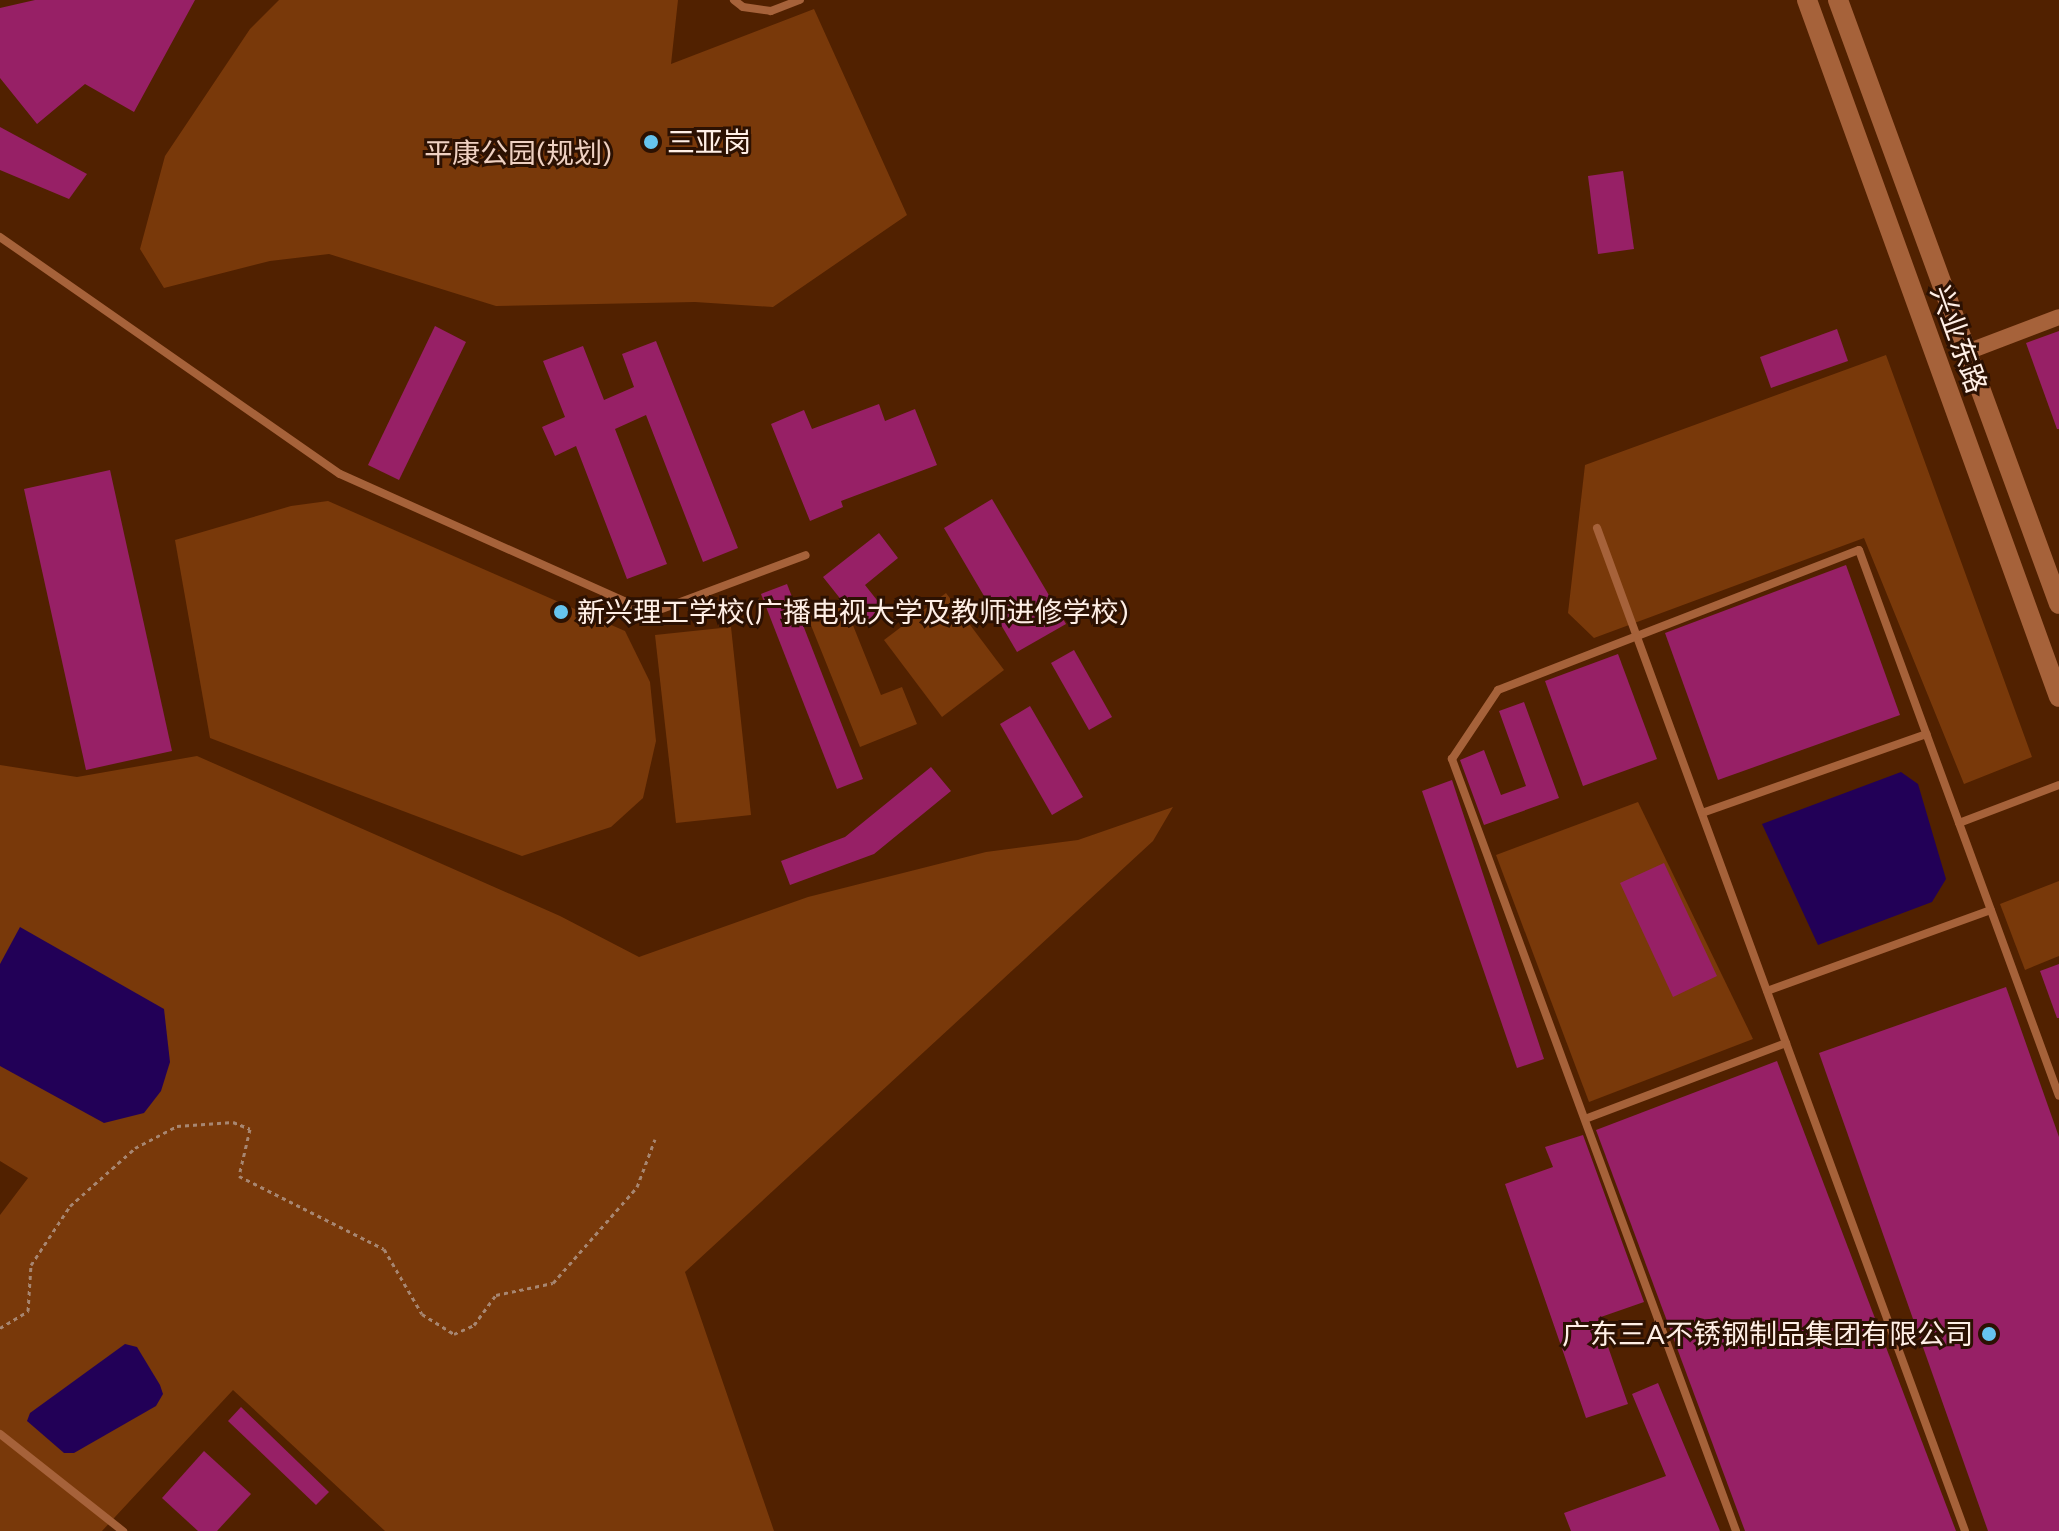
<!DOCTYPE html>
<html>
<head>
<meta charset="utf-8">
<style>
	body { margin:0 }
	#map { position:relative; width:2059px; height:1531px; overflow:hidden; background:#512100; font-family:Figtree,"Noto Sans SC",sans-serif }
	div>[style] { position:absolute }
	.green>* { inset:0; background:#79390a }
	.water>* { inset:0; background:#220057 }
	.building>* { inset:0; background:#972066 }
	.path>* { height:3px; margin-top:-1.5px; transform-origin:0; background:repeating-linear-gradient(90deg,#a78671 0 4px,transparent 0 8px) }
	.lane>* { height:8px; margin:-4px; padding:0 4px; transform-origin:4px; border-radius:4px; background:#a6623a }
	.street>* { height:16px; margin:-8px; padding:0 8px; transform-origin:8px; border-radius:8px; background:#a6623a }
	.secondary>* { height:20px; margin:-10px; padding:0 10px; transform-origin:10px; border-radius:10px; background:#a6623a }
	.dots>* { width:22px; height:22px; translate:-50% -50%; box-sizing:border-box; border:4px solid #2c1102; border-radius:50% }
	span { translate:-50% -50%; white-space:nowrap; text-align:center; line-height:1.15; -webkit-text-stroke:6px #2c1102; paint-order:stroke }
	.poi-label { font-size:28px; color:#ffefe6 }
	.left { translate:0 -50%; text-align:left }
	.right { translate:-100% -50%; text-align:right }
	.park-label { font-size:28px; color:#efd1c2 }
	.street-label { font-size:28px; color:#ffefe6 }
</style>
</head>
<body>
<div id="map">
	<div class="green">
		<i style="clip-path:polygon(279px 0,678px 0,671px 64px,814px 9px,907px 215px,773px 307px,695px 302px,496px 306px,329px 254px,270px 261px,164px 288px,140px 249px,165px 156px,250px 29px)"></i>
		<i style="clip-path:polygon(1886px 355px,2032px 757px,1964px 784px,1864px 538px,1594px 638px,1568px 613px,1585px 465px)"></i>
		<i style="clip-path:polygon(328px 501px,625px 631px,650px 682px,656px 741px,643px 798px,611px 827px,522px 856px,210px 738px,175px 540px,291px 506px)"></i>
		<i style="clip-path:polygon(946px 593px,1004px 670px,942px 717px,884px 640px)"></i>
		<i style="clip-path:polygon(842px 598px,881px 695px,902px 687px,917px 724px,860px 747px,806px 613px)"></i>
		<i style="clip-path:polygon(731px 627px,751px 815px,676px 823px,655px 635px)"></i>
		<i style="clip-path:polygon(197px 756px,560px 916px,639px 957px,808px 897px,986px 852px,1078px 840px,1173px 807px,1153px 841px,685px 1272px,774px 1531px,385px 1531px,233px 1390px,102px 1531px,0 1531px,0 1215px,28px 1178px,0 1161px,0 765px,77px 777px)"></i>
		<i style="clip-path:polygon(1638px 802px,1753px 1039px,1589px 1102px,1496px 855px)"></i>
		<i style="clip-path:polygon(2059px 881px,2059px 956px,2025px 970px,2000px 904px)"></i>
	</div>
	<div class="water">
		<i style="clip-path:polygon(1901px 772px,1918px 784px,1946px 879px,1932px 902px,1818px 945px,1762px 824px)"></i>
		<i style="clip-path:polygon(20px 927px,164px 1009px,170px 1062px,161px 1091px,144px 1113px,104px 1123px,0 1066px,0 964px)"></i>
		<i style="clip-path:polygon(125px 1344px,137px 1347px,160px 1385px,163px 1394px,156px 1406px,74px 1453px,64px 1453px,27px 1421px,30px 1413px)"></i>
	</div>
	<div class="building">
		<i style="clip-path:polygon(35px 0,195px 0,134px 112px,85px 84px,37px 124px,0 78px,0 8px)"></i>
		<i style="clip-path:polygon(0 127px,87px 174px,69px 199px,0 170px)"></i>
		<i style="clip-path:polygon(1623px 171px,1634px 249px,1598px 254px,1588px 176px)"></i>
		<i style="clip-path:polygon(435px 326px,466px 342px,399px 480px,368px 465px)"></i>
		<i style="clip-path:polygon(1837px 329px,1848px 361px,1771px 388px,1760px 357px)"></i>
		<i style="clip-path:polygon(2059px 331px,2059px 429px,2057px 429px,2026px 343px)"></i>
		<i style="clip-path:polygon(656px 341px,738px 548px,703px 562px,646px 415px,615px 429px,667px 564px,627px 579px,576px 446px,555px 456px,542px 427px,565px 417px,543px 361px,583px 346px,604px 400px,634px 387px,622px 354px)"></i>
		<i style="clip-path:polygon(879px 404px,885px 421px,915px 409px,937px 465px,841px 501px,843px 507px,810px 521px,771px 424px,804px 410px,812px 429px)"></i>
		<i style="clip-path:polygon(110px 470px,172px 751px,86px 770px,24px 489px)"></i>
		<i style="clip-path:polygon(992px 499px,1066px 624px,1017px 652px,944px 528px)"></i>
		<i style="clip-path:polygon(879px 533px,898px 558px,865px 585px,884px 609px,862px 626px,823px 577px)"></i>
		<i style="clip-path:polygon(1846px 565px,1900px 715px,1718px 780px,1665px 633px)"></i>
		<i style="clip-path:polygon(787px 584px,863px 779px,837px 789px,761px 594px)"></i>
		<i style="clip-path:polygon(1074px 650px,1112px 717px,1089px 730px,1051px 663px)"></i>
		<i style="clip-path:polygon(1618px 654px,1657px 759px,1583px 786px,1545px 681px)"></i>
		<i style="clip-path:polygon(1524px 702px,1559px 798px,1484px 825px,1460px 760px,1484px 750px,1501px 795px,1526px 786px,1499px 711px)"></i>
		<i style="clip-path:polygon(1030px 706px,1083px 797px,1052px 815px,1000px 724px)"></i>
		<i style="clip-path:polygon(931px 767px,951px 791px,874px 854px,790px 885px,781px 861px,845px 837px)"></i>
		<i style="clip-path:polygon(1452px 780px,1544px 1059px,1517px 1068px,1422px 791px)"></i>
		<i style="clip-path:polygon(1664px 863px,1717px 976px,1673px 997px,1620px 883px)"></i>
		<i style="clip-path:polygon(2059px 964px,2059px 1018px,2057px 1018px,2040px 971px)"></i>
		<i style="clip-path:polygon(2006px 987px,2059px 1137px,2059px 1531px,1988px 1531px,1819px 1053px)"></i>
		<i style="clip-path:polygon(1777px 1061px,1956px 1531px,1745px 1531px,1596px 1130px)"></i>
		<i style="clip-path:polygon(1583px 1135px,1644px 1302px,1598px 1318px,1628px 1404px,1586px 1418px,1505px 1184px,1553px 1167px,1545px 1147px)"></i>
		<i style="clip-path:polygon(1658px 1383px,1720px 1531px,1571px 1531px,1564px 1513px,1666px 1476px,1632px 1394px)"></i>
		<i style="clip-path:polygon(241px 1407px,329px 1492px,316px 1505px,228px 1421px)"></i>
		<i style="clip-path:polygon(204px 1451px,251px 1494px,217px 1531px,198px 1531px,162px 1498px)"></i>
	</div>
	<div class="path">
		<i style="left:0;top:1328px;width:33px;rotate:-31deg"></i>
		<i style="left:28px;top:1311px;width:46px;rotate:-86.3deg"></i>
		<i style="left:31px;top:1265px;width:71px;rotate:-56.5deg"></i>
		<i style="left:70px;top:1206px;width:87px;rotate:-41.7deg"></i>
		<i style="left:135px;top:1148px;width:47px;rotate:-27.6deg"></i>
		<i style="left:177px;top:1126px;width:56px;rotate:-4.1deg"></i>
		<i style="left:233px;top:1122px;width:18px;rotate:22deg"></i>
		<i style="left:250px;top:1129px;width:48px;rotate:103.2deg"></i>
		<i style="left:239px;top:1176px;width:162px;rotate:26.7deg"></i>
		<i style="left:384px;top:1249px;width:75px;rotate:59.7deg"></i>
		<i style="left:422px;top:1314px;width:38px;rotate:32deg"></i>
		<i style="left:454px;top:1334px;width:22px;rotate:-24deg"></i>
		<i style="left:474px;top:1325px;width:37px;rotate:-54deg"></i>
		<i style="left:496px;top:1295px;width:58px;rotate:-11.9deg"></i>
		<i style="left:553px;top:1283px;width:128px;rotate:-48.8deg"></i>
		<i style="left:637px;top:1187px;width:51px;rotate:-69.4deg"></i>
	</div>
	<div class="lane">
		<i style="left:734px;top:0;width:11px;rotate:38deg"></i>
		<i style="left:743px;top:7px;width:28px;rotate:8deg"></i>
		<i style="left:771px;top:11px;width:31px;rotate:-21deg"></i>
		<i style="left:0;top:237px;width:414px;rotate:34.9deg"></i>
		<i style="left:340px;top:474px;width:341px;rotate:24.1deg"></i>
		<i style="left:651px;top:613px;width:165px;rotate:-20.5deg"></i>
		<i style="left:1597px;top:528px;width:1068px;rotate:69.85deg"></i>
		<i style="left:1702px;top:813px;width:238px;rotate:-19.4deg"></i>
		<i style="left:1959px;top:823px;width:107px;rotate:-20.8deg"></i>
		<i style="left:1767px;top:991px;width:238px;rotate:-19.9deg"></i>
		<i style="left:1585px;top:1119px;width:215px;rotate:-20.7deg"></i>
		<i style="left:0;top:1434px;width:157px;rotate:38.3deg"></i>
		<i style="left:1736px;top:1531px;width:823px;rotate:-110.2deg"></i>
		<i style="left:1452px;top:759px;width:83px;rotate:-56.3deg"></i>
		<i style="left:1498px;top:690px;width:387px;rotate:-21.2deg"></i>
		<i style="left:1859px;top:550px;width:581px;rotate:69.88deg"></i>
	</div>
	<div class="street">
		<i style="left:1967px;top:352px;width:98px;rotate:-20.8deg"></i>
	</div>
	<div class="secondary">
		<i style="left:1807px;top:0;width:741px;rotate:70.12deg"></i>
		<i style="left:1838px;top:0;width:643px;rotate:69.9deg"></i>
	</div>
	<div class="dots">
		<i style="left:651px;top:142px;background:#66c4ef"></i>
		<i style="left:561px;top:612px;background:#66c4ef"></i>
		<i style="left:1989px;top:1334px;background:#66c4ef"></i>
	</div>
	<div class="poi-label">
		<span class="left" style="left:667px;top:142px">三亚岗</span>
		<span class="left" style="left:577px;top:612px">新兴理工学校(广播电视大学及教师进修学校)</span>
		<span class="right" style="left:1973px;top:1334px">广东三A不锈钢制品集团有限公司</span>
	</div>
	<div class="park-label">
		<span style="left:518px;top:153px">平康公园(规划)</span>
	</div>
	<div class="street-label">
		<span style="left:1959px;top:339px;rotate:70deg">兴业东路</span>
	</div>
</div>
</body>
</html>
